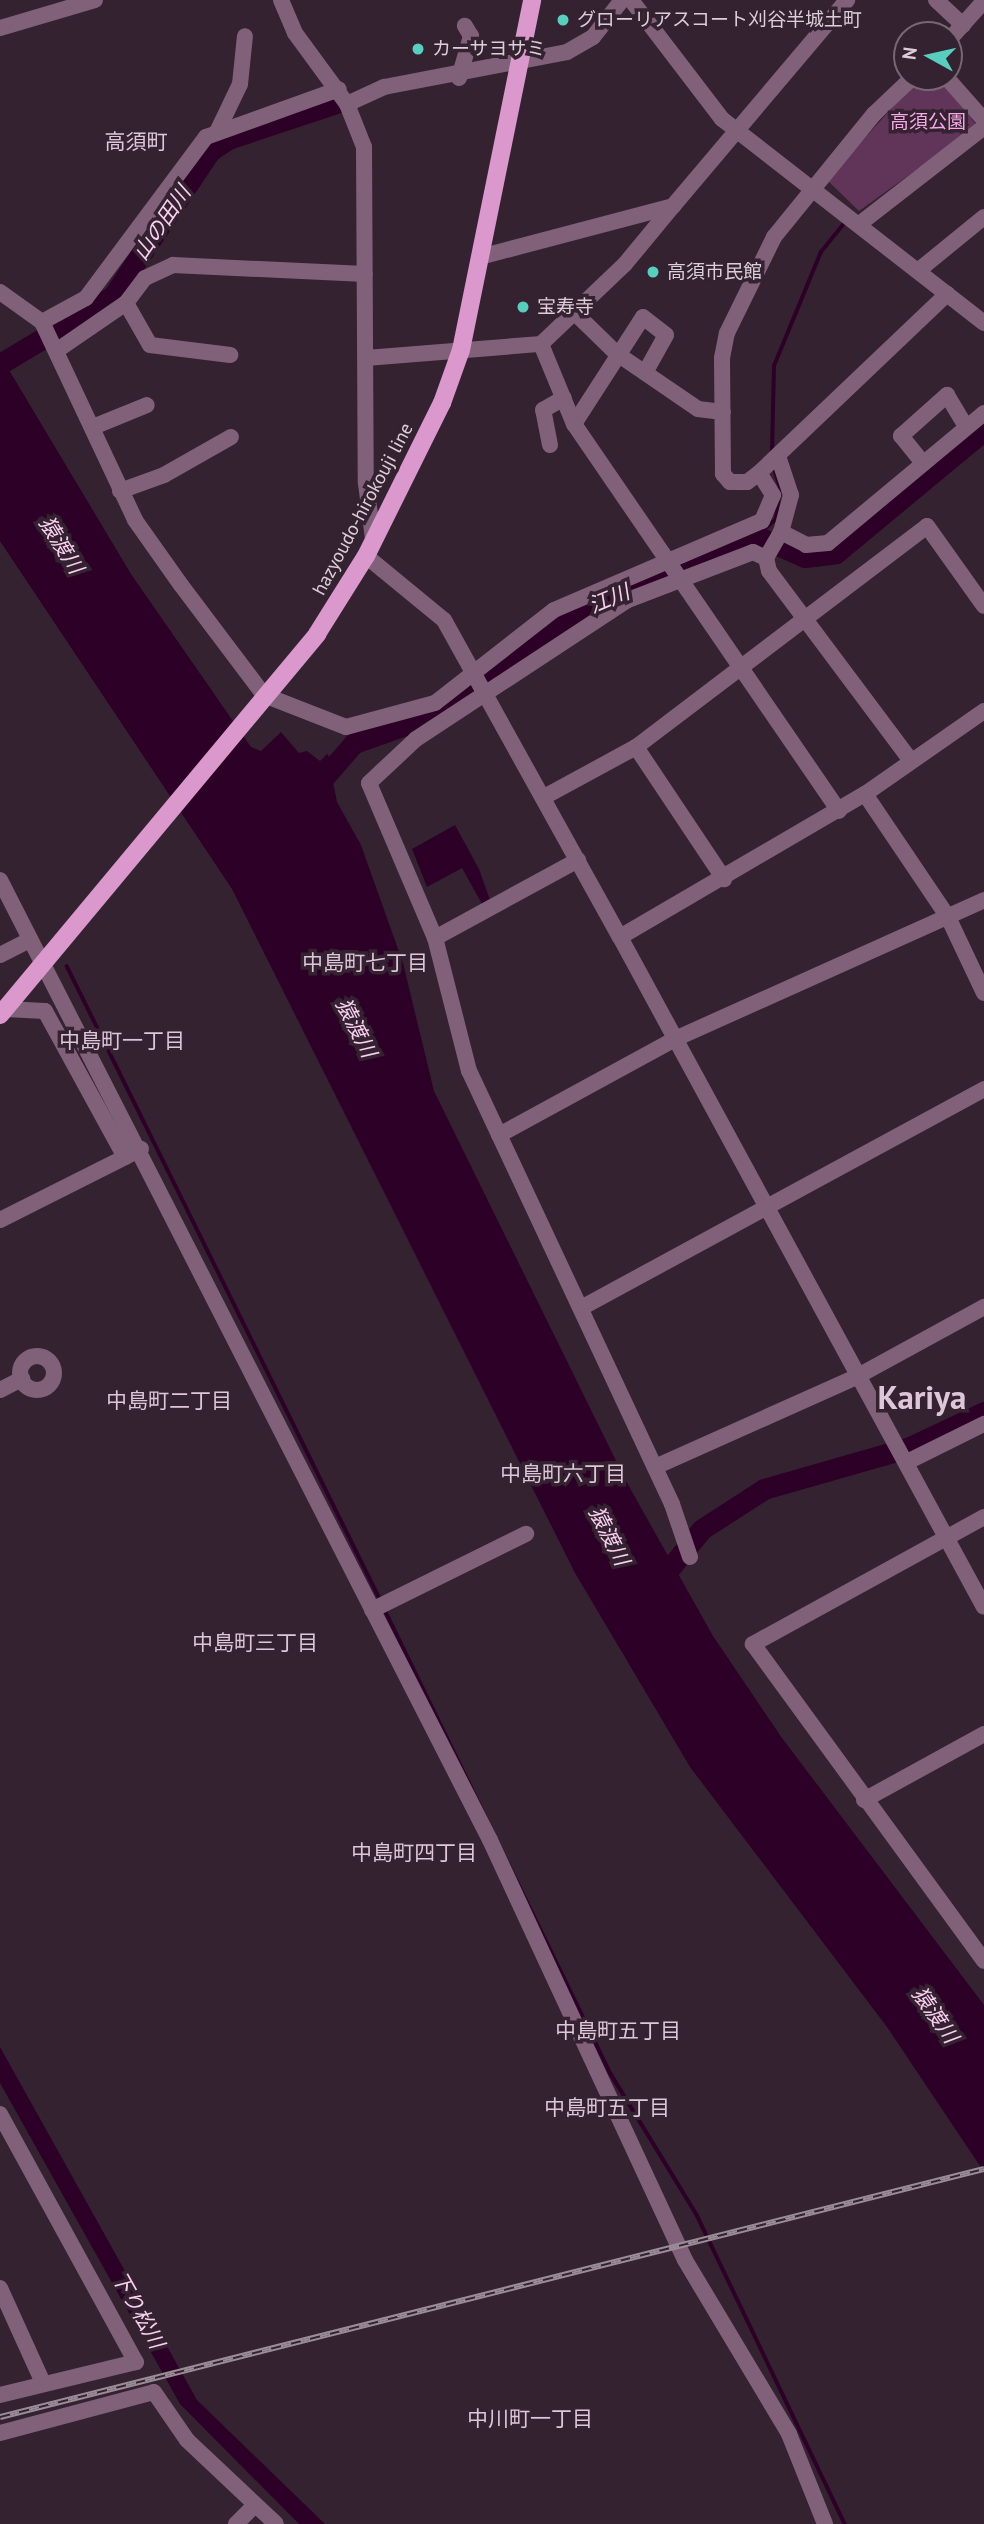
<!DOCTYPE html>
<html>
<head>
<meta charset="utf-8">
<style>
	body { margin:0 }
	#map { position:relative; width:984px; height:2524px; overflow:hidden; background:#342231; font-family:"PT Sans","Noto Sans JP",sans-serif }
	div>[style] { position:absolute }
	.green>* { inset:0; background:#613559 }
	.water>* { inset:0; background:#2d0027 }
	.stream>* { height:3.5px; margin:-1.75px; padding:0 1.75px; transform-origin:1.75px; border-radius:1.75px; background:#2d0027 }
	.river>* { height:21px; margin:-10.5px; padding:0 10.5px; transform-origin:10.5px; border-radius:10.5px; background:#2d0027 }
	.minor>* { height:16px; margin:-8px; padding:0 8px; transform-origin:8px; border-radius:8px; background:#81617a }
	.minor>.ring { margin:-8px; padding:0; box-sizing:content-box; background:none; border:16px solid #81617a; border-radius:50% }
	.major>* { height:18px; margin:-9px; padding:0 9px; transform-origin:9px; border-radius:9px; background:#da98cd }
	.rail>* { height:6px; margin-top:-3px; transform-origin:0; background:repeating-linear-gradient(90deg,#342231 0 10px,#9b8d98 0 20px); box-sizing:border-box; border-block:2px solid #9b8d98 }
	.dots>* { width:19px; height:19px; translate:-50% -50%; box-sizing:border-box; border:4px solid #342231; border-radius:50% }
	span { translate:-50% -50%; white-space:nowrap; text-align:center; line-height:1.15; -webkit-text-stroke:7px #342231; paint-order:stroke }
	.poi-label { font-size:19px; color:#dbced8 }
	.left { translate:0 -50%; text-align:left }
	.park-label { font-size:19px; color:#f6a7e7 }
	.street-label { font-size:19px; color:#dbced8 }
	.neighbourhood-label { font-size:21px; color:#dec6d9 }
	.water-label { font-size:21px; color:#fad1f1; font-style:italic }
	.town-label { font-size:33px; color:#dec6d9; font-weight:700 }
	.north { position:absolute; left:893px; top:21px; width:70px; height:70px; box-sizing:border-box; background:#342231; border:2px solid #776774; border-radius:50%; rotate:278deg; font-size:19px; font-weight:700; line-height:28px; text-align:center; color:#dbced8 }
	.north::after { content:''; display:block; margin:auto; width:24px; height:32px; background:#59cebf; clip-path:polygon(50% 0,100% 100%,50% 72%,0 100%) }
</style>
</head>
<body>
<div id="map">
	<div class="green">
		<i style="clip-path:polygon(920px 77px,940px 77px,977px 126px,859px 211px,827px 180px)"></i>
	</div>
	<div class="water">
		<i style="clip-path:polygon(0 355px,131px 574px,251px 747px,261px 751px,281px 732px,299px 753px,307px 751px,320px 761px,327px 754px,340px 769px,332px 777px,337px 802px,361px 845px,403px 963px,434px 1091px,626px 1481px,713px 1636px,782px 1738px,984px 2005px,984px 2172px,887px 2027px,690px 1767px,575px 1573px,232px 889px,0 541px)"></i>
		<i style="clip-path:polygon(455px 825px,479px 869px,490px 900px,482px 904px,462px 868px,427px 887px,412px 849px)"></i>
		<i style="clip-path:polygon(0 2047px,197px 2400px,325px 2524px,299px 2524px,180px 2404px,0 2083px)"></i>
	</div>
	<div class="stream">
		<i style="left:772px;top:453px;width:87px;rotate:-88.7deg"></i>
		<i style="left:774px;top:366px;width:123px;rotate:-67.6deg"></i>
		<i style="left:821px;top:252px;width:35px;rotate:-51deg"></i>
		<i style="left:756px;top:536px;width:26px;rotate:-40deg"></i>
		<i style="left:776px;top:519px;width:32px;rotate:-83deg"></i>
		<i style="left:780px;top:487px;width:20px;rotate:-108deg"></i>
		<i style="left:67px;top:966px;width:708px;rotate:63.69deg"></i>
		<i style="left:384px;top:1608px;width:518px;rotate:64.03deg"></i>
		<i style="left:611px;top:2074px;width:165px;rotate:58.6deg"></i>
		<i style="left:697px;top:2215px;width:343px;rotate:64.4deg"></i>
	</div>
	<div class="river">
		<i style="left:0;top:364px;width:132px;rotate:-31deg"></i>
		<i style="left:113px;top:296px;width:174px;rotate:-56.2deg"></i>
		<i style="left:210px;top:151px;width:22px;rotate:-34deg"></i>
		<i style="left:228px;top:139px;width:114px;rotate:-18.4deg"></i>
		<i style="left:319px;top:783px;width:53px;rotate:-48.8deg"></i>
		<i style="left:354px;top:743px;width:93px;rotate:-19.4deg"></i>
		<i style="left:442px;top:712px;width:94px;rotate:-39.8deg"></i>
		<i style="left:514px;top:652px;width:123px;rotate:-29.7deg"></i>
		<i style="left:621px;top:591px;width:146px;rotate:-22.2deg"></i>
		<i style="left:756px;top:536px;width:53px;rotate:23.2deg"></i>
		<i style="left:805px;top:557px;width:31px;rotate:-7deg"></i>
		<i style="left:836px;top:553px;width:192px;rotate:-39.7deg"></i>
		<i style="left:656px;top:1585px;width:72px;rotate:-50.6deg"></i>
		<i style="left:702px;top:1529px;width:74px;rotate:-32.8deg"></i>
		<i style="left:764px;top:1489px;width:152px;rotate:-16deg"></i>
		<i style="left:910px;top:1447px;width:82px;rotate:-25.3deg"></i>
	</div>
	<div class="minor">
		<i style="left:281px;top:0;width:36px;rotate:67deg"></i>
		<i style="left:295px;top:33px;width:88px;rotate:53.8deg"></i>
		<i style="left:347px;top:104px;width:46px;rotate:68.4deg"></i>
		<i style="left:364px;top:147px;width:336px;rotate:89.7deg"></i>
		<i style="left:366px;top:483px;width:56px;rotate:82.9deg"></i>
		<i style="left:631px;top:0;width:150px;rotate:52.6deg"></i>
		<i style="left:722px;top:119px;width:332px;rotate:37.9deg"></i>
		<i style="left:936px;top:0;width:37px;rotate:43deg"></i>
		<i style="left:0;top:28px;width:99px;rotate:-16.4deg"></i>
		<i style="left:949px;top:40px;width:52px;rotate:-48.1deg"></i>
		<i style="left:946px;top:77px;width:57px;rotate:48.5deg"></i>
		<i style="left:459px;top:78px;width:44px;rotate:-74.1deg"></i>
		<i style="left:471px;top:36px;width:12px;rotate:-121deg"></i>
		<i style="left:347px;top:104px;width:41px;rotate:-24.7deg"></i>
		<i style="left:384px;top:87px;width:186px;rotate:-10.8deg"></i>
		<i style="left:567px;top:52px;width:30px;rotate:-30deg"></i>
		<i style="left:593px;top:37px;width:47px;rotate:-51.9deg"></i>
		<i style="left:218px;top:130px;width:51px;rotate:-64.4deg"></i>
		<i style="left:240px;top:84px;width:48px;rotate:-84.1deg"></i>
		<i style="left:862px;top:222px;width:155px;rotate:-37.9deg"></i>
		<i style="left:480px;top:257px;width:200px;rotate:-14.8deg"></i>
		<i style="left:673px;top:206px;width:270px;rotate:-49.8deg"></i>
		<i style="left:919px;top:270px;width:84px;rotate:-39.2deg"></i>
		<i style="left:0;top:292px;width:52px;rotate:35.5deg"></i>
		<i style="left:42px;top:322px;width:50px;rotate:-28.6deg"></i>
		<i style="left:86px;top:298px;width:201px;rotate:-53.3deg"></i>
		<i style="left:206px;top:137px;width:141px;rotate:-19.8deg"></i>
		<i style="left:126px;top:303px;width:48px;rotate:60.3deg"></i>
		<i style="left:150px;top:345px;width:81px;rotate:7.1deg"></i>
		<i style="left:575px;top:313px;width:57px;rotate:44.3deg"></i>
		<i style="left:616px;top:353px;width:99px;rotate:34.3deg"></i>
		<i style="left:698px;top:409px;width:25px;rotate:7deg"></i>
		<i style="left:42px;top:322px;width:219px;rotate:64.8deg"></i>
		<i style="left:135px;top:520px;width:80px;rotate:54.7deg"></i>
		<i style="left:181px;top:585px;width:138px;rotate:53deg"></i>
		<i style="left:264px;top:695px;width:88px;rotate:21.3deg"></i>
		<i style="left:346px;top:727px;width:92px;rotate:-15.1deg"></i>
		<i style="left:435px;top:703px;width:151px;rotate:-38deg"></i>
		<i style="left:554px;top:610px;width:226px;rotate:-23.2deg"></i>
		<i style="left:762px;top:521px;width:28px;rotate:-67deg"></i>
		<i style="left:773px;top:495px;width:26px;rotate:-122deg"></i>
		<i style="left:759px;top:473px;width:260px;rotate:-43.6deg"></i>
		<i style="left:541px;top:344px;width:87px;rotate:67.6deg"></i>
		<i style="left:574px;top:424px;width:469px;rotate:55.6deg"></i>
		<i style="left:59px;top:349px;width:81px;rotate:-34.5deg"></i>
		<i style="left:126px;top:303px;width:31px;rotate:-53deg"></i>
		<i style="left:145px;top:278px;width:31px;rotate:-25deg"></i>
		<i style="left:173px;top:265px;width:192px;rotate:2.7deg"></i>
		<i style="left:366px;top:358px;width:176px;rotate:-4.6deg"></i>
		<i style="left:541px;top:344px;width:116px;rotate:-43.6deg"></i>
		<i style="left:625px;top:264px;width:75px;rotate:-50.4deg"></i>
		<i style="left:574px;top:424px;width:127px;rotate:-57.2deg"></i>
		<i style="left:643px;top:317px;width:29px;rotate:38deg"></i>
		<i style="left:666px;top:335px;width:41px;rotate:119.1deg"></i>
		<i style="left:93px;top:427px;width:58px;rotate:-22.2deg"></i>
		<i style="left:550px;top:445px;width:36px;rotate:-101deg"></i>
		<i style="left:543px;top:410px;width:24px;rotate:-30deg"></i>
		<i style="left:778px;top:456px;width:41px;rotate:71.6deg"></i>
		<i style="left:791px;top:495px;width:38px;rotate:105deg"></i>
		<i style="left:923px;top:463px;width:35px;rotate:-129deg"></i>
		<i style="left:901px;top:436px;width:62px;rotate:-41.7deg"></i>
		<i style="left:947px;top:395px;width:35px;rotate:59deg"></i>
		<i style="left:759px;top:473px;width:15px;rotate:143deg"></i>
		<i style="left:747px;top:482px;width:17px;rotate:180deg"></i>
		<i style="left:730px;top:482px;width:11px;rotate:-131deg"></i>
		<i style="left:723px;top:474px;width:116px;rotate:-90.5deg"></i>
		<i style="left:722px;top:358px;width:25px;rotate:-79deg"></i>
		<i style="left:727px;top:333px;width:107px;rotate:-63.9deg"></i>
		<i style="left:774px;top:237px;width:159px;rotate:-50.9deg"></i>
		<i style="left:874px;top:114px;width:54px;rotate:-43.5deg"></i>
		<i style="left:120px;top:491px;width:47px;rotate:-20deg"></i>
		<i style="left:164px;top:475px;width:77px;rotate:-29.6deg"></i>
		<i style="left:366px;top:556px;width:101px;rotate:39.4deg"></i>
		<i style="left:444px;top:620px;width:363px;rotate:61deg"></i>
		<i style="left:620px;top:937px;width:284px;rotate:-30.3deg"></i>
		<i style="left:865px;top:794px;width:148px;rotate:56deg"></i>
		<i style="left:948px;top:917px;width:84px;rotate:64.7deg"></i>
		<i style="left:766px;top:558px;width:13px;rotate:77deg"></i>
		<i style="left:769px;top:571px;width:237px;rotate:53.2deg"></i>
		<i style="left:636px;top:747px;width:159px;rotate:56.3deg"></i>
		<i style="left:865px;top:794px;width:145px;rotate:-34.9deg"></i>
		<i style="left:544px;top:797px;width:105px;rotate:-28.5deg"></i>
		<i style="left:636px;top:747px;width:365px;rotate:-37.2deg"></i>
		<i style="left:927px;top:526px;width:98px;rotate:54.5deg"></i>
		<i style="left:0;top:880px;width:1078px;rotate:62.96deg"></i>
		<i style="left:490px;top:1840px;width:463px;rotate:65.1deg"></i>
		<i style="left:685px;top:2260px;width:203px;rotate:59.1deg"></i>
		<i style="left:789px;top:2434px;width:97px;rotate:68.2deg"></i>
		<i style="left:620px;top:937px;width:762px;rotate:61.49deg"></i>
		<i style="left:435px;top:938px;width:163px;rotate:-28.6deg"></i>
		<i style="left:0;top:955px;width:34px;rotate:-27deg"></i>
		<i style="left:5px;top:1009px;width:40px;rotate:2.9deg"></i>
		<i style="left:45px;top:1011px;width:166px;rotate:61.3deg"></i>
		<i style="left:125px;top:1157px;width:18px;rotate:-27deg"></i>
		<i style="left:499px;top:1135px;width:200px;rotate:-28.6deg"></i>
		<i style="left:675px;top:1039px;width:339px;rotate:-24.2deg"></i>
		<i style="left:0;top:1220px;width:140px;rotate:-26.7deg"></i>
		<i style="left:581px;top:1308px;width:459px;rotate:-28.5deg"></i>
		<i class="ring" style="left:20px;top:1356px;width:18px;height:18px"></i>
		<i style="left:0;top:1390px;width:25px;rotate:-27deg"></i>
		<i style="left:907px;top:1462px;width:86px;rotate:-26.3deg"></i>
		<i style="left:655px;top:1467px;width:222px;rotate:-24.1deg"></i>
		<i style="left:858px;top:1376px;width:144px;rotate:-28.7deg"></i>
		<i style="left:984px;top:1517px;width:264px;rotate:151.2deg"></i>
		<i style="left:753px;top:1644px;width:392px;rotate:53.9deg"></i>
		<i style="left:690px;top:1557px;width:56px;rotate:-108.8deg"></i>
		<i style="left:672px;top:1504px;width:478px;rotate:-115.1deg"></i>
		<i style="left:469px;top:1071px;width:137px;rotate:-104.3deg"></i>
		<i style="left:435px;top:938px;width:168px;rotate:-113.1deg"></i>
		<i style="left:369px;top:783px;width:64px;rotate:-43.1deg"></i>
		<i style="left:416px;top:739px;width:254px;rotate:-33.3deg"></i>
		<i style="left:628px;top:600px;width:134px;rotate:-21deg"></i>
		<i style="left:753px;top:552px;width:14px;rotate:25deg"></i>
		<i style="left:766px;top:558px;width:30px;rotate:-60deg"></i>
		<i style="left:781px;top:532px;width:28px;rotate:27deg"></i>
		<i style="left:806px;top:545px;width:22px;rotate:-5deg"></i>
		<i style="left:828px;top:543px;width:203px;rotate:-39.8deg"></i>
		<i style="left:372px;top:1610px;width:172px;rotate:-26.3deg"></i>
		<i style="left:864px;top:1800px;width:137px;rotate:-28.8deg"></i>
		<i style="left:0;top:2114px;width:283px;rotate:61.3deg"></i>
		<i style="left:136px;top:2362px;width:140px;rotate:166.4deg"></i>
		<i style="left:0;top:2288px;width:104px;rotate:65.6deg"></i>
		<i style="left:0;top:2433px;width:159px;rotate:-14.9deg"></i>
		<i style="left:154px;top:2392px;width:58px;rotate:55.5deg"></i>
		<i style="left:187px;top:2440px;width:122px;rotate:43.3deg"></i>
		<i style="left:236px;top:2524px;width:27px;rotate:-45deg"></i>
	</div>
	<div class="major">
		<i style="left:0;top:1015px;width:496px;rotate:-50.2deg"></i>
		<i style="left:317px;top:634px;width:92px;rotate:-57.9deg"></i>
		<i style="left:366px;top:556px;width:171px;rotate:-63.6deg"></i>
		<i style="left:442px;top:403px;width:56px;rotate:-70.3deg"></i>
		<i style="left:461px;top:350px;width:357px;rotate:-78.5deg"></i>
	</div>
	<div class="rail">
		<i style="left:0;top:2417px;width:1015px;rotate:-14.15deg"></i>
	</div>
	<div class="dots">
		<i style="left:563px;top:20px;background:#59cebf"></i>
		<i style="left:418px;top:49px;background:#59cebf"></i>
		<i style="left:653px;top:272px;background:#59cebf"></i>
		<i style="left:523px;top:307px;background:#59cebf"></i>
	</div>
	<div class="poi-label">
		<span class="left" style="left:577px;top:20px">グローリアスコート刈谷半城土町</span>
		<span class="left" style="left:432px;top:49px">カーサヨサミ</span>
		<span class="left" style="left:667px;top:272px">高須市民館</span>
		<span class="left" style="left:537px;top:307px">宝寿寺</span>
	</div>
	<div class="park-label">
		<span style="left:928px;top:122px">高須公園</span>
	</div>
	<div class="street-label">
		<span style="left:363px;top:509px;rotate:-62deg">hazyoudo-hirokouji line</span>
	</div>
	<div class="neighbourhood-label">
		<span style="left:136px;top:142px">高須町</span>
		<span style="left:365px;top:963px">中島町七丁目</span>
		<span style="left:122px;top:1041px">中島町一丁目</span>
		<span style="left:169px;top:1401px">中島町二丁目</span>
		<span style="left:563px;top:1474px">中島町六丁目</span>
		<span style="left:255px;top:1643px">中島町三丁目</span>
		<span style="left:414px;top:1853px">中島町四丁目</span>
		<span style="left:618px;top:2031px">中島町五丁目</span>
		<span style="left:607px;top:2108px">中島町五丁目</span>
		<span style="left:530px;top:2419px">中川町一丁目</span>
	</div>
	<div class="water-label">
		<span style="left:162px;top:223px;rotate:-56deg">山の田川</span>
		<span style="left:61px;top:545px;rotate:58deg">猿渡川</span>
		<span style="left:609px;top:599px;rotate:-23deg">江川</span>
		<span style="left:356px;top:1028px;rotate:63deg">猿渡川</span>
		<span style="left:609px;top:1536px;rotate:63deg">猿渡川</span>
		<span style="left:935px;top:2015px;rotate:55deg">猿渡川</span>
		<span style="left:138px;top:2310px;rotate:61deg">下り松川</span>
	</div>
	<div class="town-label">
		<span style="left:922px;top:1397px">Kariya</span>
	</div>
	<div class="north">N</div>
</div>
</body>
</html>
